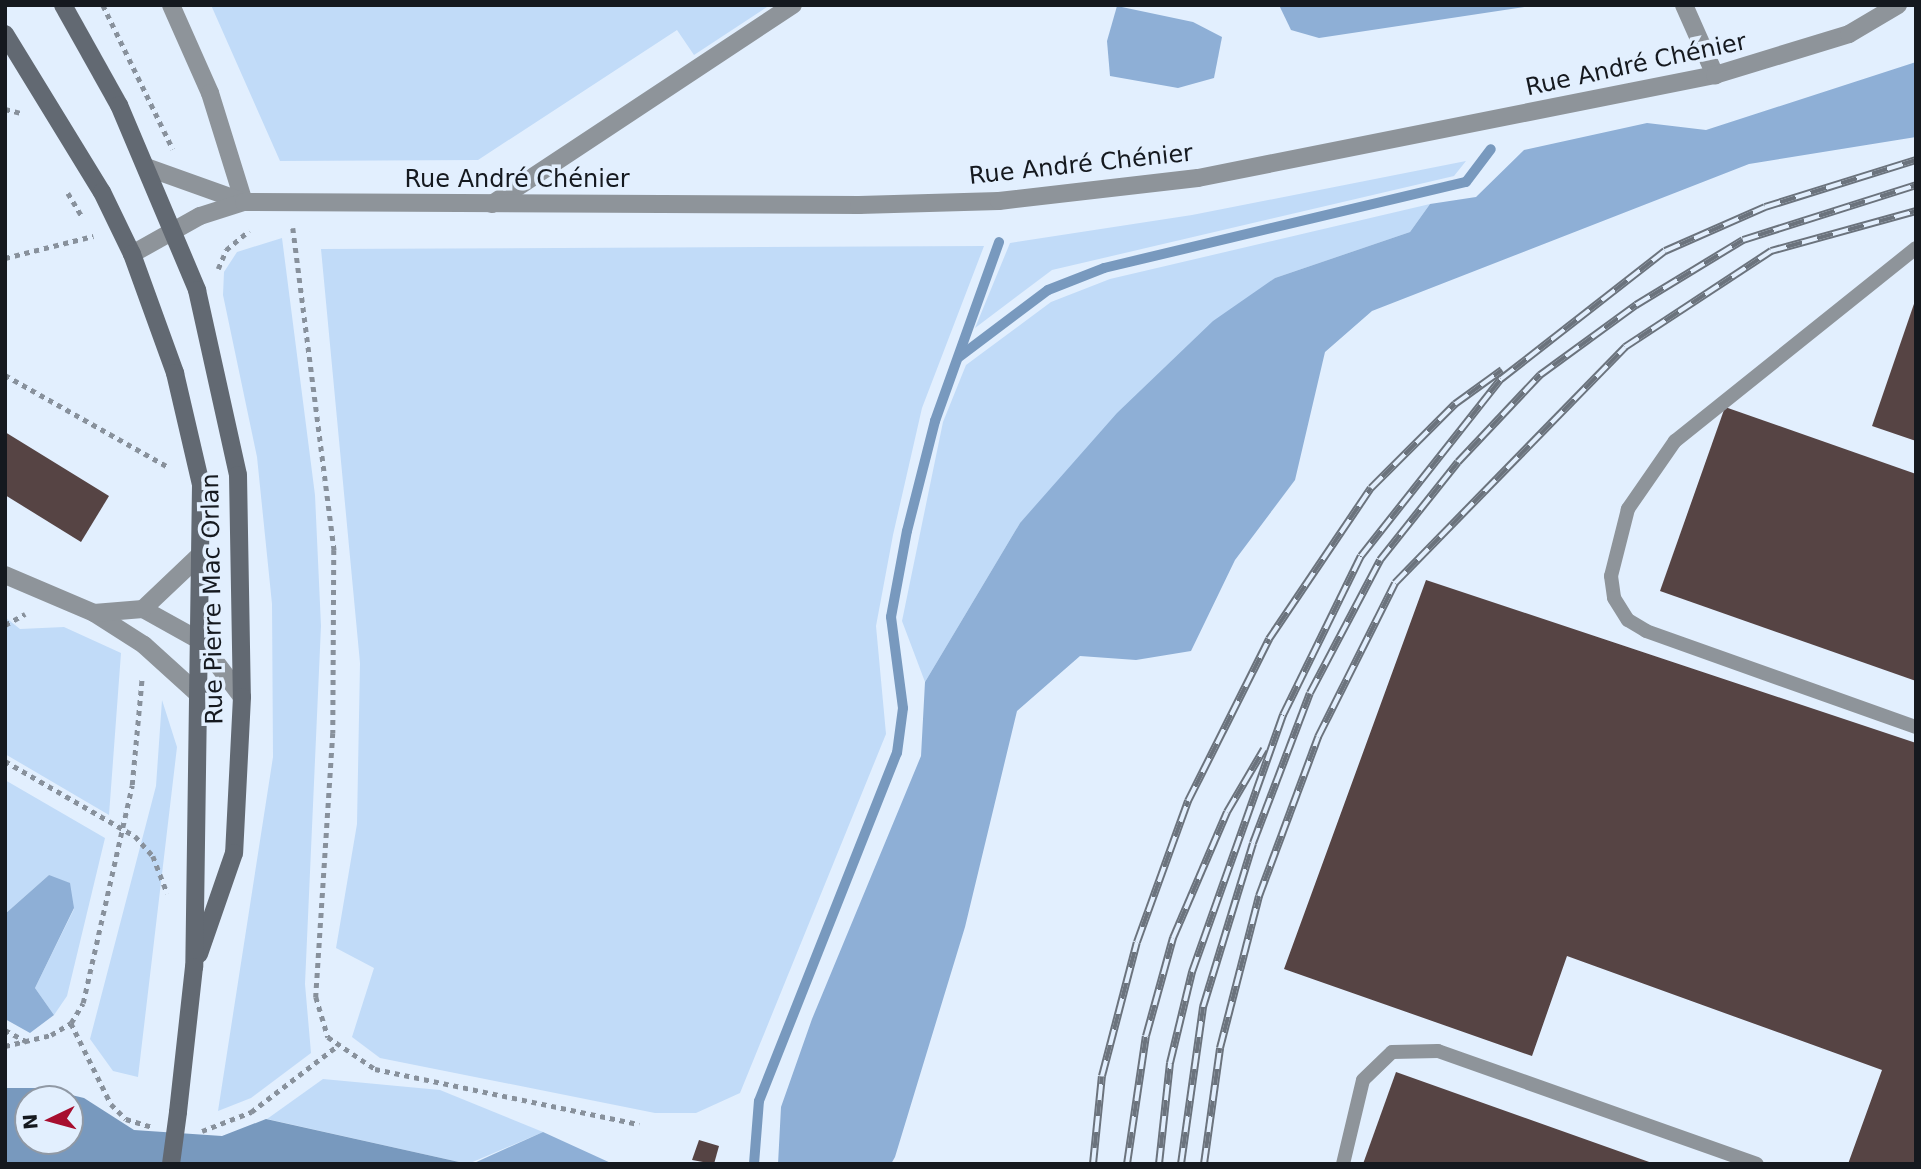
<!DOCTYPE html>
<html>
<head>
<meta charset="utf-8">
<style>
	body { margin:0 }
	#map { position:relative; width:1921px; height:1169px; overflow:hidden; background:#e2effe; font-family:"DejaVu Sans",sans-serif }
	div>[style] { position:absolute }
	.green>* { inset:0; background:#c1dbf8 }
	.forest>* { inset:0; background:#8eafd6 }
	.water>* { inset:0; background:#7899be }
	.stream>* { height:10px; margin:-5px; padding:0 5px; transform-origin:5px; border-radius:5px; background:#7899be }
	.building>* { inset:0; background:#564444 }
	.path>* { height:4.5px; margin-top:-2.25px; transform-origin:0; background:repeating-linear-gradient(90deg,#88919c 0 5px,transparent 0 10px) }
	.lane>* { height:14px; margin:-7px; padding:0 7px; transform-origin:7px; border-radius:7px; background:#8e949a }
	.street>* { height:18px; margin:-9px; padding:0 9px; transform-origin:9px; border-radius:9px; background:#8e949a }
	.secondary>* { height:18px; margin:-9px; padding:0 9px; transform-origin:9px; border-radius:9px; background:#626972 }
	.rail>* { height:8px; margin-top:-4px; transform-origin:0; background:repeating-linear-gradient(90deg,#e2effe 0 16px,#6b737d 0 32px); box-sizing:border-box; border-block:2px solid #6b737d }
	.secondary-bridge>* { height:18px; margin:-9px; padding:0 9px; transform-origin:9px; border-radius:9px; background:#626972 }
	span { translate:-50% -50%; white-space:nowrap; text-align:center; line-height:1.15; -webkit-text-stroke:7px #e2effe; paint-order:stroke }
	.street-label { font-size:24px; color:#15191f }
	.frame { position:absolute; inset:0; border:7px solid #15191f; pointer-events:none }
	.north { position:absolute; left:14px; top:1085px; width:70px; height:70px; box-sizing:border-box; background:#e2effe; border:2px solid #9099a5; border-radius:50%; rotate:265deg; font-size:19px; font-weight:700; line-height:28px; text-align:center; color:#15191f }
	.north::after { content:''; display:block; margin:auto; width:24px; height:32px; background:#a70e2f; clip-path:polygon(50% 0,100% 100%,50% 72%,0 100%) }
</style>
</head>
<body>
<div id="map">
	<div class="green">
		<i style="clip-path:polygon(211px 5px,770px 5px,694px 55px,677px 30px,478px 160px,280px 161px)"></i>
		<i style="clip-path:polygon(1466px 161px,1454px 176px,1052px 270px,975px 328px,1010px 243px,1192px 215px)"></i>
		<i style="clip-path:polygon(1430px 204px,1410px 232px,1275px 278px,1020px 523px,925px 682px,902px 621px,943px 422px,966px 365px,1051px 302px,1110px 279px)"></i>
		<i style="clip-path:polygon(282px 238px,315px 495px,321px 626px,305px 984px,311px 1053px,251px 1098px,218px 1111px,273px 757px,272px 604px,257px 457px,223px 295px,224px 272px,237px 252px)"></i>
		<i style="clip-path:polygon(984px 246px,922px 408px,893px 535px,876px 626px,886px 734px,740px 1093px,696px 1113px,655px 1113px,380px 1058px,352px 1037px,374px 968px,336px 948px,357px 824px,360px 663px,321px 249px)"></i>
		<i style="clip-path:polygon(5px 617px,20px 629px,64px 627px,121px 653px,109px 815px,5px 754px)"></i>
		<i style="clip-path:polygon(162px 700px,177px 747px,138px 1077px,113px 1071px,90px 1039px,156px 786px)"></i>
		<i style="clip-path:polygon(5px 780px,105px 838px,67px 996px,54px 1015px,35px 988px,74px 909px,49px 875px,5px 914px)"></i>
		<i style="clip-path:polygon(323px 1079px,440px 1090px,543px 1132px,468px 1164px,267px 1119px)"></i>
	</div>
	<div class="forest">
		<i style="clip-path:polygon(1279px 5px,1537px 5px,1319px 38px,1291px 30px)"></i>
		<i style="clip-path:polygon(1117px 6px,1193px 22px,1222px 37px,1214px 78px,1178px 88px,1110px 76px,1107px 41px)"></i>
		<i style="clip-path:polygon(1916px 62px,1916px 137px,1749px 164px,1372px 311px,1325px 352px,1295px 480px,1235px 560px,1191px 651px,1136px 660px,1080px 656px,1017px 711px,965px 927px,895px 1157px,891px 1164px,778px 1164px,781px 1107px,812px 1019px,921px 756px,925px 682px,1020px 523px,1117px 413px,1213px 321px,1275px 278px,1410px 232px,1430px 204px,1476px 197px,1524px 150px,1647px 123px,1706px 130px)"></i>
		<i style="clip-path:polygon(49px 875px,70px 883px,74px 908px,35px 988px,54px 1015px,30px 1033px,5px 1019px,5px 914px)"></i>
		<i style="clip-path:polygon(543px 1132px,613px 1164px,472px 1164px)"></i>
	</div>
	<div class="water">
		<i style="clip-path:polygon(evenodd,5px 1088px,42px 1088px,84px 1098px,134px 1130px,222px 1136px,266px 1119px,468px 1164px,5px 1164px,5px 1088px,28px 1099px,70px 1099px,70px 1141px,28px 1141px,28px 1099px)"></i>
	</div>
	<div class="stream">
		<i style="left:959px;top:357px;width:111px;rotate:-37deg"></i>
		<i style="left:1048px;top:290px;width:60px;rotate:-21.4deg"></i>
		<i style="left:1104px;top:268px;width:372px;rotate:-13.4deg"></i>
		<i style="left:1466px;top:182px;width:41px;rotate:-52.9deg"></i>
		<i style="left:754px;top:1164px;width:63px;rotate:-85.5deg"></i>
		<i style="left:759px;top:1101px;width:374px;rotate:-68.4deg"></i>
		<i style="left:897px;top:753px;width:45px;rotate:-82.4deg"></i>
		<i style="left:903px;top:708px;width:92px;rotate:-97.5deg"></i>
		<i style="left:891px;top:617px;width:87px;rotate:-79.5deg"></i>
		<i style="left:907px;top:531px;width:114px;rotate:-75.7deg"></i>
		<i style="left:935px;top:421px;width:190px;rotate:-70.3deg"></i>
	</div>
	<div class="building">
		<i style="clip-path:polygon(1915px 301px,1916px 301px,1916px 441px,1872px 426px)"></i>
		<i style="clip-path:polygon(1725px 407px,1916px 474px,1916px 681px,1660px 591px)"></i>
		<i style="clip-path:polygon(5px 432px,109px 496px,81px 542px,5px 495px)"></i>
		<i style="clip-path:polygon(1426px 580px,1916px 743px,1916px 1164px,1848px 1164px,1882px 1070px,1567px 956px,1532px 1056px,1284px 969px)"></i>
		<i style="clip-path:polygon(1396px 1072px,1652px 1163px,1652px 1164px,1363px 1164px)"></i>
		<i style="clip-path:polygon(699px 1140px,719px 1146px,714px 1164px,692px 1160px)"></i>
	</div>
	<div class="path">
		<i style="left:103px;top:5px;width:160px;rotate:64.1deg"></i>
		<i style="left:5px;top:109px;width:16px;rotate:14deg"></i>
		<i style="left:68px;top:193px;width:26px;rotate:59deg"></i>
		<i style="left:293px;top:228px;width:325px;rotate:82.7deg"></i>
		<i style="left:334px;top:550px;width:183px;rotate:90.3deg"></i>
		<i style="left:333px;top:733px;width:265px;rotate:93.7deg"></i>
		<i style="left:316px;top:997px;width:42px;rotate:73.3deg"></i>
		<i style="left:328px;top:1037px;width:57px;rotate:34.2deg"></i>
		<i style="left:375px;top:1069px;width:270px;rotate:11.8deg"></i>
		<i style="left:5px;top:258px;width:91px;rotate:-14deg"></i>
		<i style="left:218px;top:269px;width:21px;rotate:-67deg"></i>
		<i style="left:226px;top:250px;width:30px;rotate:-40deg"></i>
		<i style="left:5px;top:375px;width:189px;rotate:29.4deg"></i>
		<i style="left:5px;top:625px;width:23px;rotate:-29deg"></i>
		<i style="left:5px;top:761px;width:150px;rotate:30deg"></i>
		<i style="left:135px;top:836px;width:27px;rotate:48deg"></i>
		<i style="left:153px;top:856px;width:40px;rotate:69deg"></i>
		<i style="left:71px;top:1023px;width:90px;rotate:63.7deg"></i>
		<i style="left:111px;top:1104px;width:21px;rotate:45deg"></i>
		<i style="left:126px;top:1119px;width:27px;rotate:17deg"></i>
		<i style="left:5px;top:1030px;width:27px;rotate:28deg"></i>
		<i style="left:5px;top:1046px;width:47px;rotate:-13.4deg"></i>
		<i style="left:51px;top:1035px;width:23px;rotate:-31deg"></i>
		<i style="left:71px;top:1023px;width:23px;rotate:-59deg"></i>
		<i style="left:83px;top:1003px;width:223px;rotate:-77.3deg"></i>
		<i style="left:132px;top:785px;width:108px;rotate:-84.7deg"></i>
		<i style="left:202px;top:1131px;width:53px;rotate:-21.2deg"></i>
		<i style="left:251px;top:1112px;width:108px;rotate:-37.5deg"></i>
	</div>
	<div class="lane">
		<i style="left:1916px;top:248px;width:309px;rotate:141.3deg"></i>
		<i style="left:1675px;top:441px;width:83px;rotate:124.7deg"></i>
		<i style="left:1628px;top:509px;width:69px;rotate:104.2deg"></i>
		<i style="left:1611px;top:576px;width:22px;rotate:82deg"></i>
		<i style="left:1614px;top:598px;width:26px;rotate:58deg"></i>
		<i style="left:1628px;top:620px;width:21px;rotate:31deg"></i>
		<i style="left:1646px;top:631px;width:287px;rotate:19.6deg"></i>
		<i style="left:1343px;top:1164px;width:86px;rotate:-76.6deg"></i>
		<i style="left:1363px;top:1080px;width:40px;rotate:-44deg"></i>
		<i style="left:1392px;top:1052px;width:46px;rotate:-1.2deg"></i>
		<i style="left:1438px;top:1051px;width:338px;rotate:19.5deg"></i>
	</div>
	<div class="street">
		<i style="left:171px;top:5px;width:96px;rotate:66.1deg"></i>
		<i style="left:210px;top:93px;width:114px;rotate:72.7deg"></i>
		<i style="left:1684px;top:5px;width:77px;rotate:66.1deg"></i>
		<i style="left:146px;top:167px;width:104px;rotate:19.7deg"></i>
		<i style="left:492px;top:204px;width:361px;rotate:-33.5deg"></i>
		<i style="left:132px;top:254px;width:78px;rotate:-29.2deg"></i>
		<i style="left:200px;top:216px;width:46px;rotate:-17.7deg"></i>
		<i style="left:244px;top:202px;width:615px;rotate:0.28deg"></i>
		<i style="left:859px;top:205px;width:140px;rotate:-1.6deg"></i>
		<i style="left:999px;top:201px;width:200px;rotate:-6.6deg"></i>
		<i style="left:1198px;top:178px;width:527px;rotate:-11.27deg"></i>
		<i style="left:1715px;top:75px;width:140px;rotate:-17deg"></i>
		<i style="left:1849px;top:34px;width:57px;rotate:-30.6deg"></i>
		<i style="left:5px;top:575px;width:97px;rotate:23.1deg"></i>
		<i style="left:94px;top:613px;width:59px;rotate:32.6deg"></i>
		<i style="left:144px;top:645px;width:73px;rotate:42.2deg"></i>
		<i style="left:143px;top:609px;width:64px;rotate:29deg"></i>
		<i style="left:199px;top:640px;width:71px;rotate:53deg"></i>
		<i style="left:94px;top:613px;width:49px;rotate:-4.7deg"></i>
		<i style="left:143px;top:609px;width:79px;rotate:-43.5deg"></i>
	</div>
	<div class="secondary">
		<i style="left:63px;top:5px;width:115px;rotate:60.8deg"></i>
		<i style="left:119px;top:105px;width:201px;rotate:67.1deg"></i>
		<i style="left:197px;top:290px;width:189px;rotate:77.5deg"></i>
		<i style="left:238px;top:475px;width:222px;rotate:89deg"></i>
		<i style="left:242px;top:697px;width:156px;rotate:92.9deg"></i>
		<i style="left:234px;top:853px;width:107px;rotate:109.1deg"></i>
		<i style="left:5px;top:34px;width:185px;rotate:58.5deg"></i>
		<i style="left:102px;top:192px;width:69px;rotate:64.2deg"></i>
		<i style="left:132px;top:254px;width:127px;rotate:70.1deg"></i>
		<i style="left:175px;top:373px;width:115px;rotate:76.9deg"></i>
		<i style="left:201px;top:485px;width:482px;rotate:90.8deg"></i>
		<i style="left:194px;top:967px;width:146px;rotate:96.3deg"></i>
	</div>
	<div class="rail">
		<i style="left:1093px;top:1164px;width:88px;rotate:-84.2deg"></i>
		<i style="left:1102px;top:1076px;width:138px;rotate:-75.4deg"></i>
		<i style="left:1137px;top:942px;width:150px;rotate:-70.1deg"></i>
		<i style="left:1188px;top:801px;width:181px;rotate:-63.4deg"></i>
		<i style="left:1269px;top:639px;width:182px;rotate:-56deg"></i>
		<i style="left:1371px;top:488px;width:119px;rotate:-45deg"></i>
		<i style="left:1455px;top:404px;width:58px;rotate:-35.9deg"></i>
		<i style="left:1127px;top:1164px;width:129px;rotate:-81.6deg"></i>
		<i style="left:1146px;top:1036px;width:102px;rotate:-74.6deg"></i>
		<i style="left:1173px;top:938px;width:137px;rotate:-66.8deg"></i>
		<i style="left:1227px;top:812px;width:73px;rotate:-59.6deg"></i>
		<i style="left:1159px;top:1164px;width:102px;rotate:-83.8deg"></i>
		<i style="left:1170px;top:1063px;width:94px;rotate:-76.4deg"></i>
		<i style="left:1192px;top:972px;width:273px;rotate:-70.5deg"></i>
		<i style="left:1283px;top:715px;width:177px;rotate:-63.9deg"></i>
		<i style="left:1361px;top:556px;width:226px;rotate:-51.7deg"></i>
		<i style="left:1501px;top:379px;width:208px;rotate:-38deg"></i>
		<i style="left:1665px;top:251px;width:109px;rotate:-23.7deg"></i>
		<i style="left:1765px;top:207px;width:158px;rotate:-17.3deg"></i>
		<i style="left:1181px;top:1164px;width:159px;rotate:-82deg"></i>
		<i style="left:1203px;top:1007px;width:171px;rotate:-73deg"></i>
		<i style="left:1253px;top:843px;width:160px;rotate:-69.2deg"></i>
		<i style="left:1310px;top:693px;width:150px;rotate:-62.2deg"></i>
		<i style="left:1380px;top:560px;width:125px;rotate:-51.5deg"></i>
		<i style="left:1458px;top:462px;width:120px;rotate:-46.7deg"></i>
		<i style="left:1540px;top:375px;width:119px;rotate:-36.1deg"></i>
		<i style="left:1636px;top:305px;width:125px;rotate:-31.3deg"></i>
		<i style="left:1743px;top:240px;width:182px;rotate:-17.6deg"></i>
		<i style="left:1204px;top:1164px;width:117px;rotate:-82.1deg"></i>
		<i style="left:1220px;top:1048px;width:157px;rotate:-75.6deg"></i>
		<i style="left:1259px;top:896px;width:170px;rotate:-69.6deg"></i>
		<i style="left:1318px;top:737px;width:172px;rotate:-63.4deg"></i>
		<i style="left:1395px;top:583px;width:330px;rotate:-45.7deg"></i>
		<i style="left:1625px;top:347px;width:175px;rotate:-33.3deg"></i>
		<i style="left:1771px;top:251px;width:150px;rotate:-15.4deg"></i>
	</div>
	<div class="secondary-bridge">
		<i style="left:171px;top:1164px;width:52px;rotate:-82.3deg"></i>
	</div>
	<div class="street-label">
		<span style="left:1636px;top:65px;rotate:-12deg">Rue André Chénier</span>
		<span style="left:1081px;top:165px;rotate:-6deg">Rue André Chénier</span>
		<span style="left:517px;top:180px">Rue André Chénier</span>
		<span style="left:213px;top:599px;rotate:-91deg">Rue Pierre Mac Orlan</span>
	</div>
	<div class="frame"></div>
	<div class="north">N</div>
</div>
</body>
</html>
